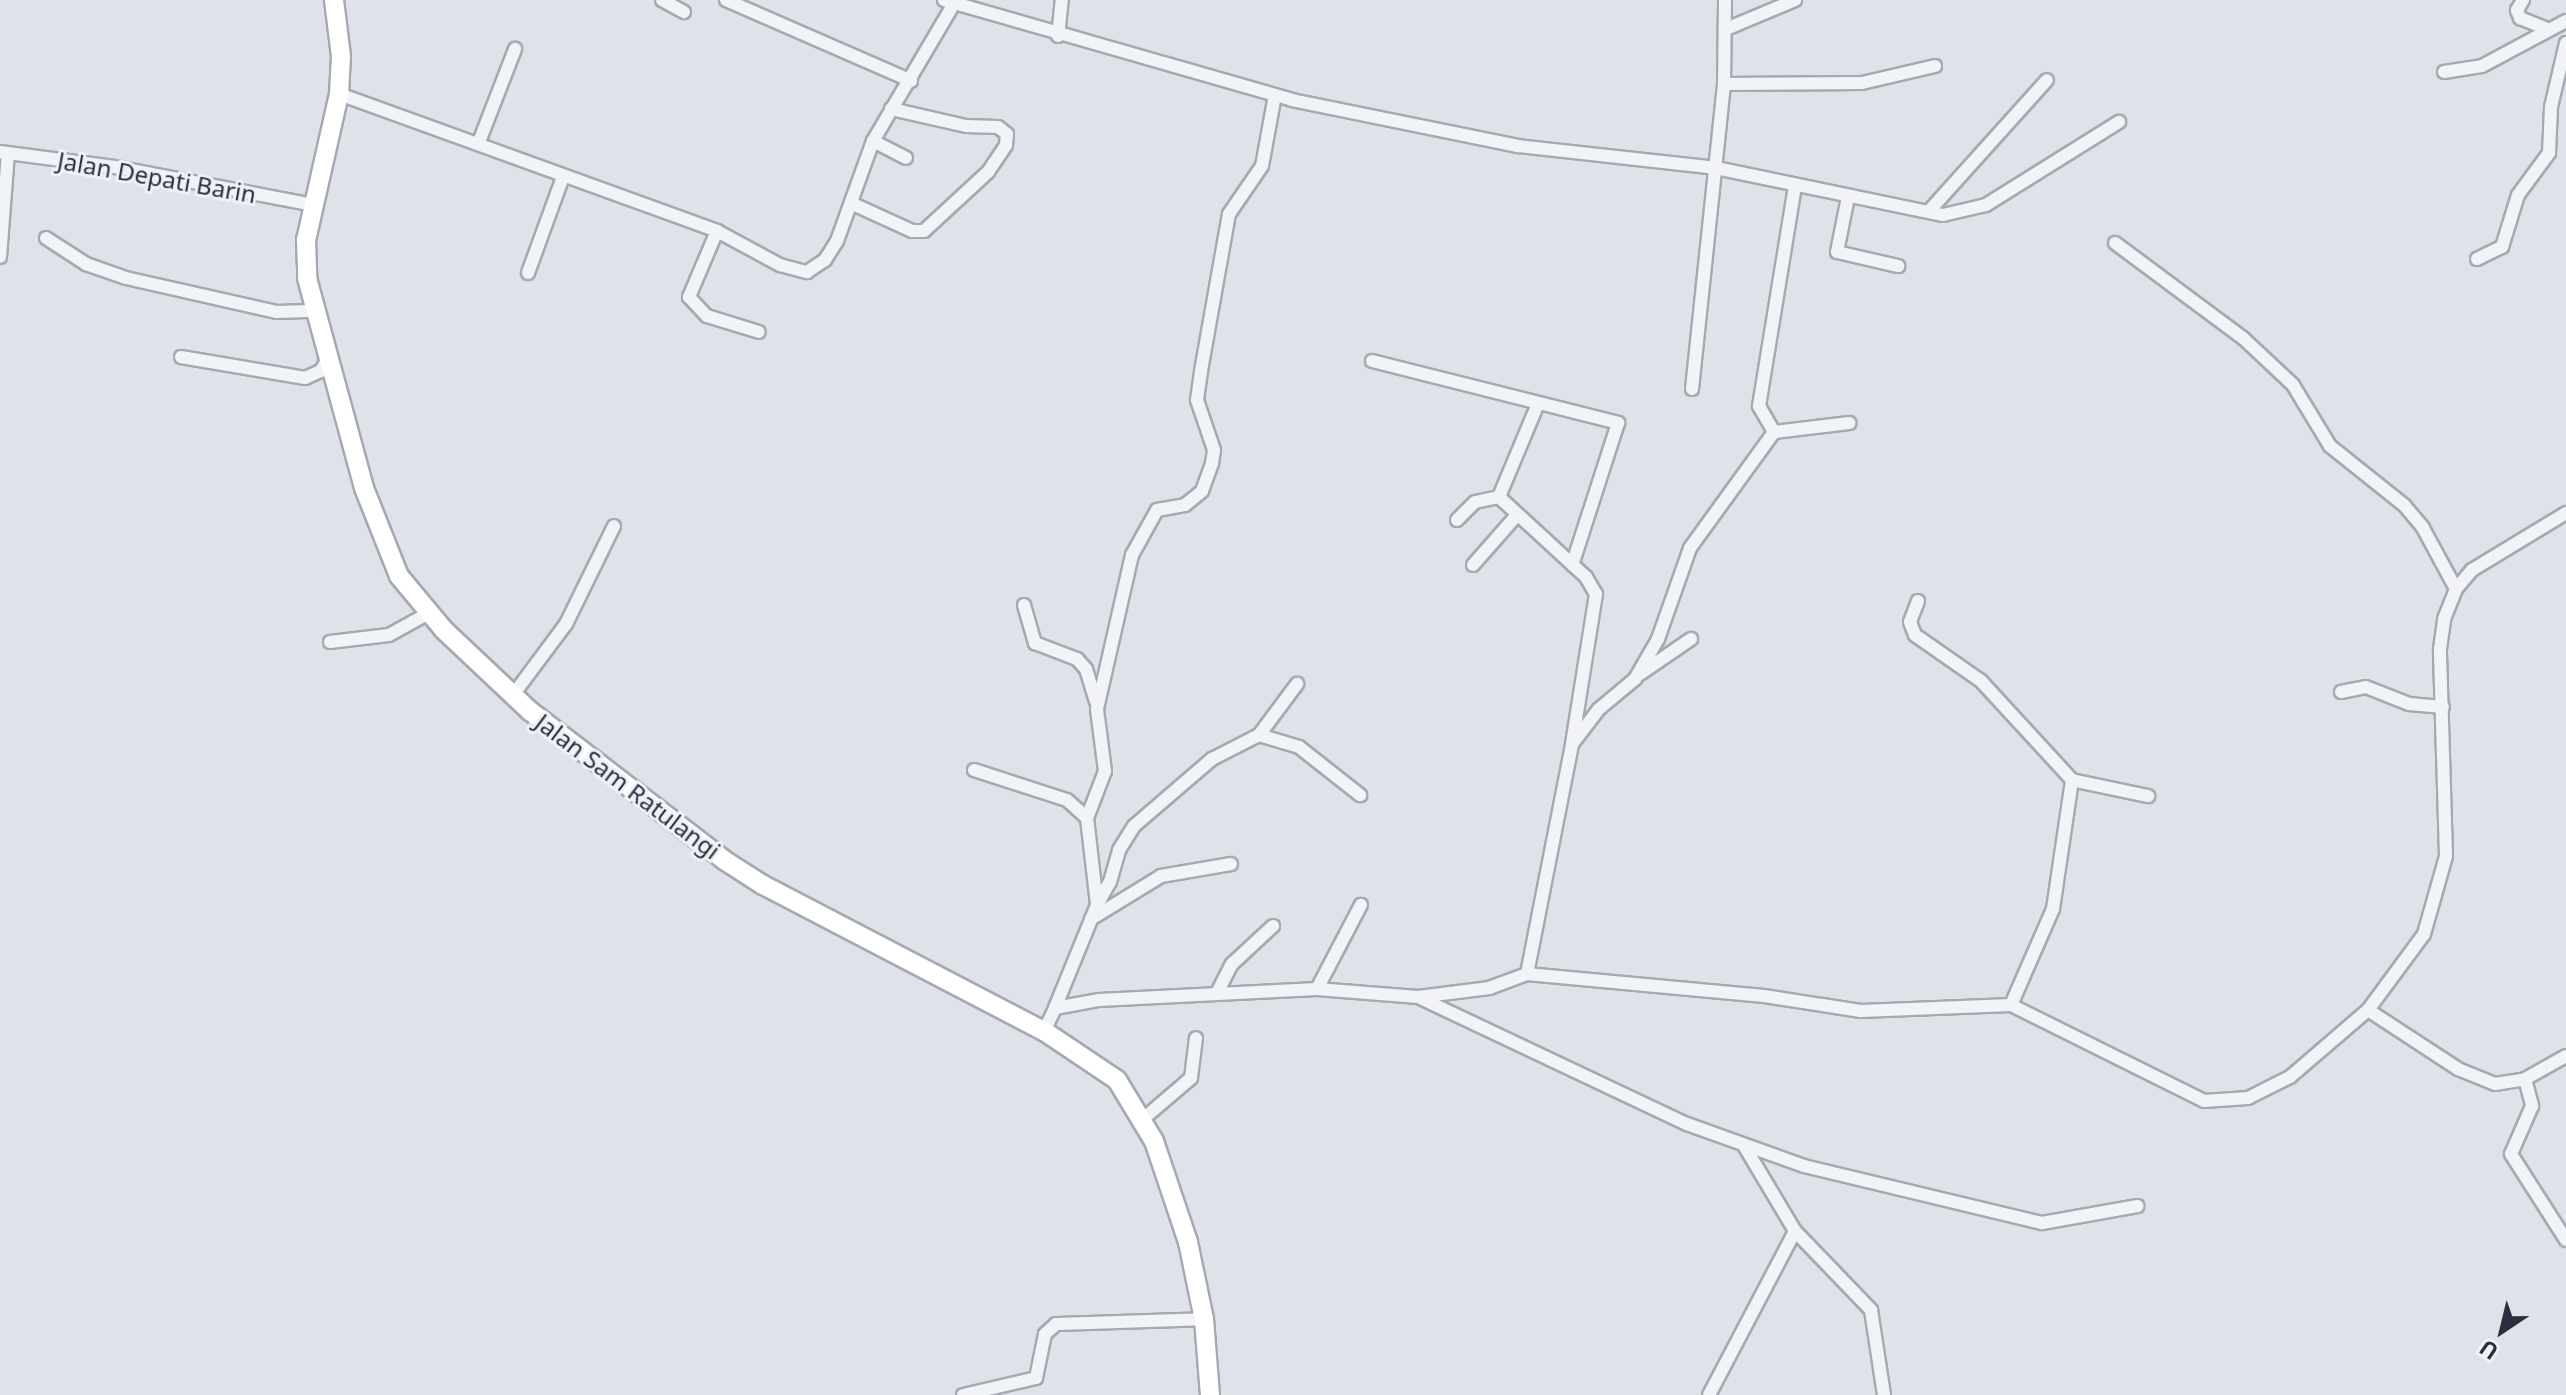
<!DOCTYPE html>
<html>
<head>
<meta charset="utf-8">
<style>
	body { margin:0 }
	#map { position:relative; width:2566px; height:1395px; overflow:hidden; background:#dfe2e8; font-family:"Noto Sans",sans-serif }
	div>[style] { position:absolute }
	.roads { filter:drop-shadow(2px 0 #a5a9b2) drop-shadow(-2px 0 #a5a9b2) drop-shadow(0 2px #a5a9b2) drop-shadow(0 -2px #a5a9b2) }
	.street>* { height:12px; margin:-6px; padding:0 6px; transform-origin:6px; border-radius:6px; background:#f1f3f6 }
	.secondary>* { height:18px; margin:-9px; padding:0 9px; transform-origin:9px; border-radius:9px; background:#fff }
	span { translate:-50% -50%; white-space:nowrap; text-align:center; line-height:1.15; -webkit-text-stroke:6px #eef1f5; paint-order:stroke }
	.street-label { font-size:24px; color:#292f3e }
	.north { position:absolute; left:2462px; top:1291px; width:80px; height:80px; -webkit-text-stroke:6px #eef1f5; paint-order:stroke; rotate:215deg; font-size:22px; font-weight:700; line-height:32px; text-align:center; color:#292f3e }
	.north::after { content:''; display:block; margin:auto; width:28px; height:36px; background:#292f3e; clip-path:polygon(50% 0,100% 100%,50% 72%,0 100%) }
</style>
</head>
<body>
<div id="map">
	<div class="roads">
		<div class="street">
			<i style="left:662px;top:0;width:25px;rotate:29deg"></i>
			<i style="left:726px;top:0;width:202px;rotate:23.6deg"></i>
			<i style="left:944px;top:0;width:362px;rotate:16deg"></i>
			<i style="left:1292px;top:100px;width:231px;rotate:11.5deg"></i>
			<i style="left:1518px;top:146px;width:199px;rotate:6.3deg"></i>
			<i style="left:1716px;top:168px;width:232px;rotate:11.7deg"></i>
			<i style="left:1943px;top:215px;width:44px;rotate:-13.1deg"></i>
			<i style="left:1986px;top:205px;width:157px;rotate:-32deg"></i>
			<i style="left:2523px;top:0;width:12px;rotate:121deg"></i>
			<i style="left:2517px;top:10px;width:9px;rotate:69deg"></i>
			<i style="left:2520px;top:18px;width:29px;rotate:22deg"></i>
			<i style="left:1726px;top:29px;width:75px;rotate:-22.8deg"></i>
			<i style="left:1058px;top:36px;width:36px;rotate:-84deg"></i>
			<i style="left:2444px;top:72px;width:38px;rotate:-9deg"></i>
			<i style="left:2482px;top:66px;width:95px;rotate:-28.2deg"></i>
			<i style="left:1724px;top:84px;width:138px;rotate:-0.4deg"></i>
			<i style="left:1862px;top:83px;width:75px;rotate:-13.1deg"></i>
			<i style="left:339px;top:94px;width:402px;rotate:19.9deg"></i>
			<i style="left:717px;top:231px;width:72px;rotate:28.4deg"></i>
			<i style="left:780px;top:265px;width:28px;rotate:15deg"></i>
			<i style="left:807px;top:272px;width:22px;rotate:-34deg"></i>
			<i style="left:825px;top:260px;width:22px;rotate:-58deg"></i>
			<i style="left:837px;top:241px;width:106px;rotate:-70.2deg"></i>
			<i style="left:873px;top:141px;width:158px;rotate:-59.5deg"></i>
			<i style="left:873px;top:141px;width:37px;rotate:27deg"></i>
			<i style="left:479px;top:142px;width:100px;rotate:-68.8deg"></i>
			<i style="left:0;top:152px;width:116px;rotate:7.4deg"></i>
			<i style="left:115px;top:167px;width:203px;rotate:10.8deg"></i>
			<i style="left:1848px;top:197px;width:56px;rotate:101.3deg"></i>
			<i style="left:1837px;top:252px;width:63px;rotate:12.9deg"></i>
			<i style="left:853px;top:204px;width:65px;rotate:24.6deg"></i>
			<i style="left:912px;top:231px;width:12px"></i>
			<i style="left:924px;top:231px;width:87px;rotate:-42.7deg"></i>
			<i style="left:988px;top:172px;width:32px;rotate:-56deg"></i>
			<i style="left:1006px;top:145px;width:11px;rotate:-85deg"></i>
			<i style="left:1007px;top:134px;width:11px;rotate:-142deg"></i>
			<i style="left:998px;top:127px;width:32px;rotate:-178deg"></i>
			<i style="left:966px;top:126px;width:77px;rotate:-167.2deg"></i>
			<i style="left:1929px;top:211px;width:176px;rotate:-48deg"></i>
			<i style="left:717px;top:231px;width:72px;rotate:113deg"></i>
			<i style="left:689px;top:297px;width:26px;rotate:47deg"></i>
			<i style="left:707px;top:316px;width:54px;rotate:17.1deg"></i>
			<i style="left:46px;top:238px;width:48px;rotate:33deg"></i>
			<i style="left:86px;top:264px;width:42px;rotate:19.3deg"></i>
			<i style="left:126px;top:278px;width:155px;rotate:12.7deg"></i>
			<i style="left:277px;top:312px;width:38px;rotate:-2deg"></i>
			<i style="left:2115px;top:243px;width:159px;rotate:36.6deg"></i>
			<i style="left:2243px;top:338px;width:69px;rotate:43.2deg"></i>
			<i style="left:2293px;top:385px;width:71px;rotate:58.8deg"></i>
			<i style="left:2330px;top:446px;width:95px;rotate:38.6deg"></i>
			<i style="left:2404px;top:505px;width:30px;rotate:50deg"></i>
			<i style="left:2423px;top:528px;width:69px;rotate:61.6deg"></i>
			<i style="left:0;top:257px;width:104px;rotate:-85.6deg"></i>
			<i style="left:2477px;top:259px;width:28px;rotate:-26deg"></i>
			<i style="left:2502px;top:247px;width:54px;rotate:-72.9deg"></i>
			<i style="left:2518px;top:195px;width:52px;rotate:-53.6deg"></i>
			<i style="left:2549px;top:153px;width:46px;rotate:-87.5deg"></i>
			<i style="left:2551px;top:107px;width:66px;rotate:-76.8deg"></i>
			<i style="left:528px;top:273px;width:102px;rotate:-70deg"></i>
			<i style="left:181px;top:357px;width:126px;rotate:9.6deg"></i>
			<i style="left:305px;top:378px;width:17px;rotate:-24deg"></i>
			<i style="left:321px;top:371px;width:13px;rotate:-61deg"></i>
			<i style="left:1372px;top:361px;width:254px;rotate:14.1deg"></i>
			<i style="left:1618px;top:423px;width:149px;rotate:107.9deg"></i>
			<i style="left:1692px;top:389px;width:307px;rotate:-84deg"></i>
			<i style="left:1724px;top:84px;width:84px;rotate:-89.3deg"></i>
			<i style="left:1537px;top:406px;width:99px;rotate:112.7deg"></i>
			<i style="left:1499px;top:497px;width:118px;rotate:42.6deg"></i>
			<i style="left:1586px;top:577px;width:20px;rotate:60deg"></i>
			<i style="left:1596px;top:594px;width:152px;rotate:99.1deg"></i>
			<i style="left:1774px;top:432px;width:76px;rotate:-6.8deg"></i>
			<i style="left:1457px;top:520px;width:25px;rotate:-45deg"></i>
			<i style="left:1475px;top:502px;width:25px;rotate:-12deg"></i>
			<i style="left:1473px;top:565px;width:67px;rotate:-48.7deg"></i>
			<i style="left:1918px;top:601px;width:22px;rotate:111deg"></i>
			<i style="left:1910px;top:622px;width:14px;rotate:69deg"></i>
			<i style="left:1915px;top:635px;width:80px;rotate:34.9deg"></i>
			<i style="left:1981px;top:681px;width:134px;rotate:47.4deg"></i>
			<i style="left:1024px;top:605px;width:40px;rotate:74deg"></i>
			<i style="left:1035px;top:643px;width:45px;rotate:20.9deg"></i>
			<i style="left:1077px;top:659px;width:13px;rotate:48deg"></i>
			<i style="left:1086px;top:669px;width:34px;rotate:73deg"></i>
			<i style="left:330px;top:642px;width:59px;rotate:-6.8deg"></i>
			<i style="left:389px;top:635px;width:46px;rotate:-28.8deg"></i>
			<i style="left:1640px;top:674px;width:62px;rotate:-34.5deg"></i>
			<i style="left:2341px;top:692px;width:25px;rotate:-11deg"></i>
			<i style="left:2366px;top:687px;width:46px;rotate:21.6deg"></i>
			<i style="left:2409px;top:704px;width:34px;rotate:5deg"></i>
			<i style="left:513px;top:695px;width:89px;rotate:-53.3deg"></i>
			<i style="left:566px;top:624px;width:109px;rotate:-63.9deg"></i>
			<i style="left:1259px;top:735px;width:64px;rotate:-53.3deg"></i>
			<i style="left:974px;top:770px;width:98px;rotate:17.9deg"></i>
			<i style="left:1067px;top:800px;width:27px;rotate:42deg"></i>
			<i style="left:1087px;top:818px;width:88px;rotate:83.4deg"></i>
			<i style="left:1097px;top:905px;width:111px;rotate:112.2deg"></i>
			<i style="left:1087px;top:818px;width:50px;rotate:-69deg"></i>
			<i style="left:1105px;top:771px;width:63px;rotate:-97.4deg"></i>
			<i style="left:1097px;top:709px;width:158px;rotate:-77.2deg"></i>
			<i style="left:1132px;top:555px;width:51px;rotate:-60.9deg"></i>
			<i style="left:1157px;top:510px;width:28px;rotate:-10deg"></i>
			<i style="left:1185px;top:505px;width:22px;rotate:-39deg"></i>
			<i style="left:1202px;top:491px;width:30px;rotate:-70deg"></i>
			<i style="left:1212px;top:463px;width:13px;rotate:-81deg"></i>
			<i style="left:1214px;top:450px;width:53px;rotate:-108.8deg"></i>
			<i style="left:1197px;top:400px;width:29px;rotate:-82deg"></i>
			<i style="left:1201px;top:371px;width:159px;rotate:-79.9deg"></i>
			<i style="left:1229px;top:214px;width:58px;rotate:-55.5deg"></i>
			<i style="left:1262px;top:166px;width:72px;rotate:-79.6deg"></i>
			<i style="left:1097px;top:905px;width:26px;rotate:-61deg"></i>
			<i style="left:1110px;top:882px;width:33px;rotate:-74deg"></i>
			<i style="left:1119px;top:850px;width:28px;rotate:-58deg"></i>
			<i style="left:1134px;top:826px;width:103px;rotate:-40.7deg"></i>
			<i style="left:1212px;top:759px;width:53px;rotate:-27.1deg"></i>
			<i style="left:1259px;top:735px;width:42px;rotate:16.7deg"></i>
			<i style="left:1299px;top:747px;width:78px;rotate:38.2deg"></i>
			<i style="left:1091px;top:919px;width:82px;rotate:-31.6deg"></i>
			<i style="left:1161px;top:876px;width:71px;rotate:-9.7deg"></i>
			<i style="left:1527px;top:974px;width:234px;rotate:-78.9deg"></i>
			<i style="left:1572px;top:744px;width:44px;rotate:-52.4deg"></i>
			<i style="left:1599px;top:709px;width:47px;rotate:-39.8deg"></i>
			<i style="left:1635px;top:679px;width:46px;rotate:-60.1deg"></i>
			<i style="left:1658px;top:639px;width:96px;rotate:-70.6deg"></i>
			<i style="left:1690px;top:548px;width:143px;rotate:-54.1deg"></i>
			<i style="left:1774px;top:432px;width:30px;rotate:-120deg"></i>
			<i style="left:1759px;top:406px;width:224px;rotate:-80.7deg"></i>
			<i style="left:1317px;top:989px;width:95px;rotate:-62.4deg"></i>
			<i style="left:1217px;top:993px;width:33px;rotate:-63deg"></i>
			<i style="left:1232px;top:964px;width:56px;rotate:-42.8deg"></i>
			<i style="left:1420px;top:998px;width:295px;rotate:25.3deg"></i>
			<i style="left:1687px;top:1124px;width:124px;rotate:19.7deg"></i>
			<i style="left:1804px;top:1166px;width:245px;rotate:13.5deg"></i>
			<i style="left:2042px;top:1223px;width:97px;rotate:-10.1deg"></i>
			<i style="left:2011px;top:1005px;width:105px;rotate:-66.4deg"></i>
			<i style="left:2053px;top:909px;width:130px;rotate:-81.6deg"></i>
			<i style="left:2072px;top:780px;width:78px;rotate:11.9deg"></i>
			<i style="left:2368px;top:1010px;width:108px;rotate:33.2deg"></i>
			<i style="left:2458px;top:1069px;width:40px;rotate:22deg"></i>
			<i style="left:2495px;top:1084px;width:30px;rotate:-9deg"></i>
			<i style="left:2525px;top:1079px;width:47px;rotate:-29.3deg"></i>
			<i style="left:1044px;top:1031px;width:25px;rotate:-64deg"></i>
			<i style="left:1055px;top:1008px;width:45px;rotate:-10.3deg"></i>
			<i style="left:1099px;top:1000px;width:218px;rotate:-2.9deg"></i>
			<i style="left:1317px;top:989px;width:101px;rotate:4.5deg"></i>
			<i style="left:1418px;top:997px;width:72px;rotate:-7.2deg"></i>
			<i style="left:1489px;top:988px;width:40px;rotate:-20.2deg"></i>
			<i style="left:1527px;top:974px;width:238px;rotate:5.3deg"></i>
			<i style="left:1764px;top:996px;width:98px;rotate:8.8deg"></i>
			<i style="left:1861px;top:1011px;width:150px;rotate:-2.3deg"></i>
			<i style="left:2011px;top:1005px;width:216px;rotate:26.4deg"></i>
			<i style="left:2204px;top:1101px;width:44px;rotate:-3.9deg"></i>
			<i style="left:2248px;top:1098px;width:47px;rotate:-26.6deg"></i>
			<i style="left:2290px;top:1077px;width:103px;rotate:-40.7deg"></i>
			<i style="left:2368px;top:1010px;width:94px;rotate:-53.6deg"></i>
			<i style="left:2424px;top:934px;width:81px;rotate:-74.2deg"></i>
			<i style="left:2446px;top:856px;width:207px;rotate:-91.7deg"></i>
			<i style="left:2440px;top:649px;width:30px;rotate:-82deg"></i>
			<i style="left:2444px;top:619px;width:32px;rotate:-68deg"></i>
			<i style="left:2456px;top:589px;width:25px;rotate:-50deg"></i>
			<i style="left:2472px;top:570px;width:110px;rotate:-31.2deg"></i>
			<i style="left:2525px;top:1079px;width:28px;rotate:75deg"></i>
			<i style="left:2532px;top:1106px;width:52px;rotate:113.6deg"></i>
			<i style="left:2511px;top:1154px;width:102px;rotate:57.4deg"></i>
			<i style="left:1143px;top:1119px;width:63px;rotate:-40.5deg"></i>
			<i style="left:1191px;top:1078px;width:40px;rotate:-82.9deg"></i>
			<i style="left:1795px;top:1231px;width:110px;rotate:46.1deg"></i>
			<i style="left:1871px;top:1310px;width:86px;rotate:81.3deg"></i>
			<i style="left:963px;top:1395px;width:75px;rotate:-13.1deg"></i>
			<i style="left:1036px;top:1378px;width:45px;rotate:-78.4deg"></i>
			<i style="left:1045px;top:1334px;width:15px;rotate:-42deg"></i>
			<i style="left:1056px;top:1324px;width:148px;rotate:-1.9deg"></i>
			<i style="left:1709px;top:1395px;width:185px;rotate:-62.3deg"></i>
			<i style="left:1795px;top:1231px;width:98px;rotate:-120.8deg"></i>
		</div>
		<div class="secondary">
			<i style="left:334px;top:0;width:56px;rotate:82.9deg"></i>
			<i style="left:341px;top:56px;width:38px;rotate:93deg"></i>
			<i style="left:339px;top:94px;width:150px;rotate:102.7deg"></i>
			<i style="left:306px;top:240px;width:38px;rotate:88deg"></i>
			<i style="left:307px;top:278px;width:218px;rotate:74.8deg"></i>
			<i style="left:364px;top:488px;width:95px;rotate:68.3deg"></i>
			<i style="left:399px;top:576px;width:70px;rotate:50.2deg"></i>
			<i style="left:444px;top:630px;width:118px;rotate:43.3deg"></i>
			<i style="left:530px;top:711px;width:245px;rotate:37.5deg"></i>
			<i style="left:724px;top:860px;width:46px;rotate:32.7deg"></i>
			<i style="left:763px;top:885px;width:317px;rotate:27.5deg"></i>
			<i style="left:1044px;top:1031px;width:88px;rotate:33.9deg"></i>
			<i style="left:1117px;top:1080px;width:71px;rotate:58.8deg"></i>
			<i style="left:1154px;top:1141px;width:107px;rotate:71.4deg"></i>
			<i style="left:1188px;top:1242px;width:79px;rotate:78.3deg"></i>
			<i style="left:1204px;top:1319px;width:76px;rotate:85.5deg"></i>
		</div>
	</div>
	<div class="street-label">
		<span style="left:157px;top:177px;rotate:10deg">Jalan Depati Barin</span>
		<span style="left:628px;top:786px;rotate:37deg">Jalan Sam Ratulangi</span>
	</div>
	<div class="north">U</div>
</div>
</body>
</html>
